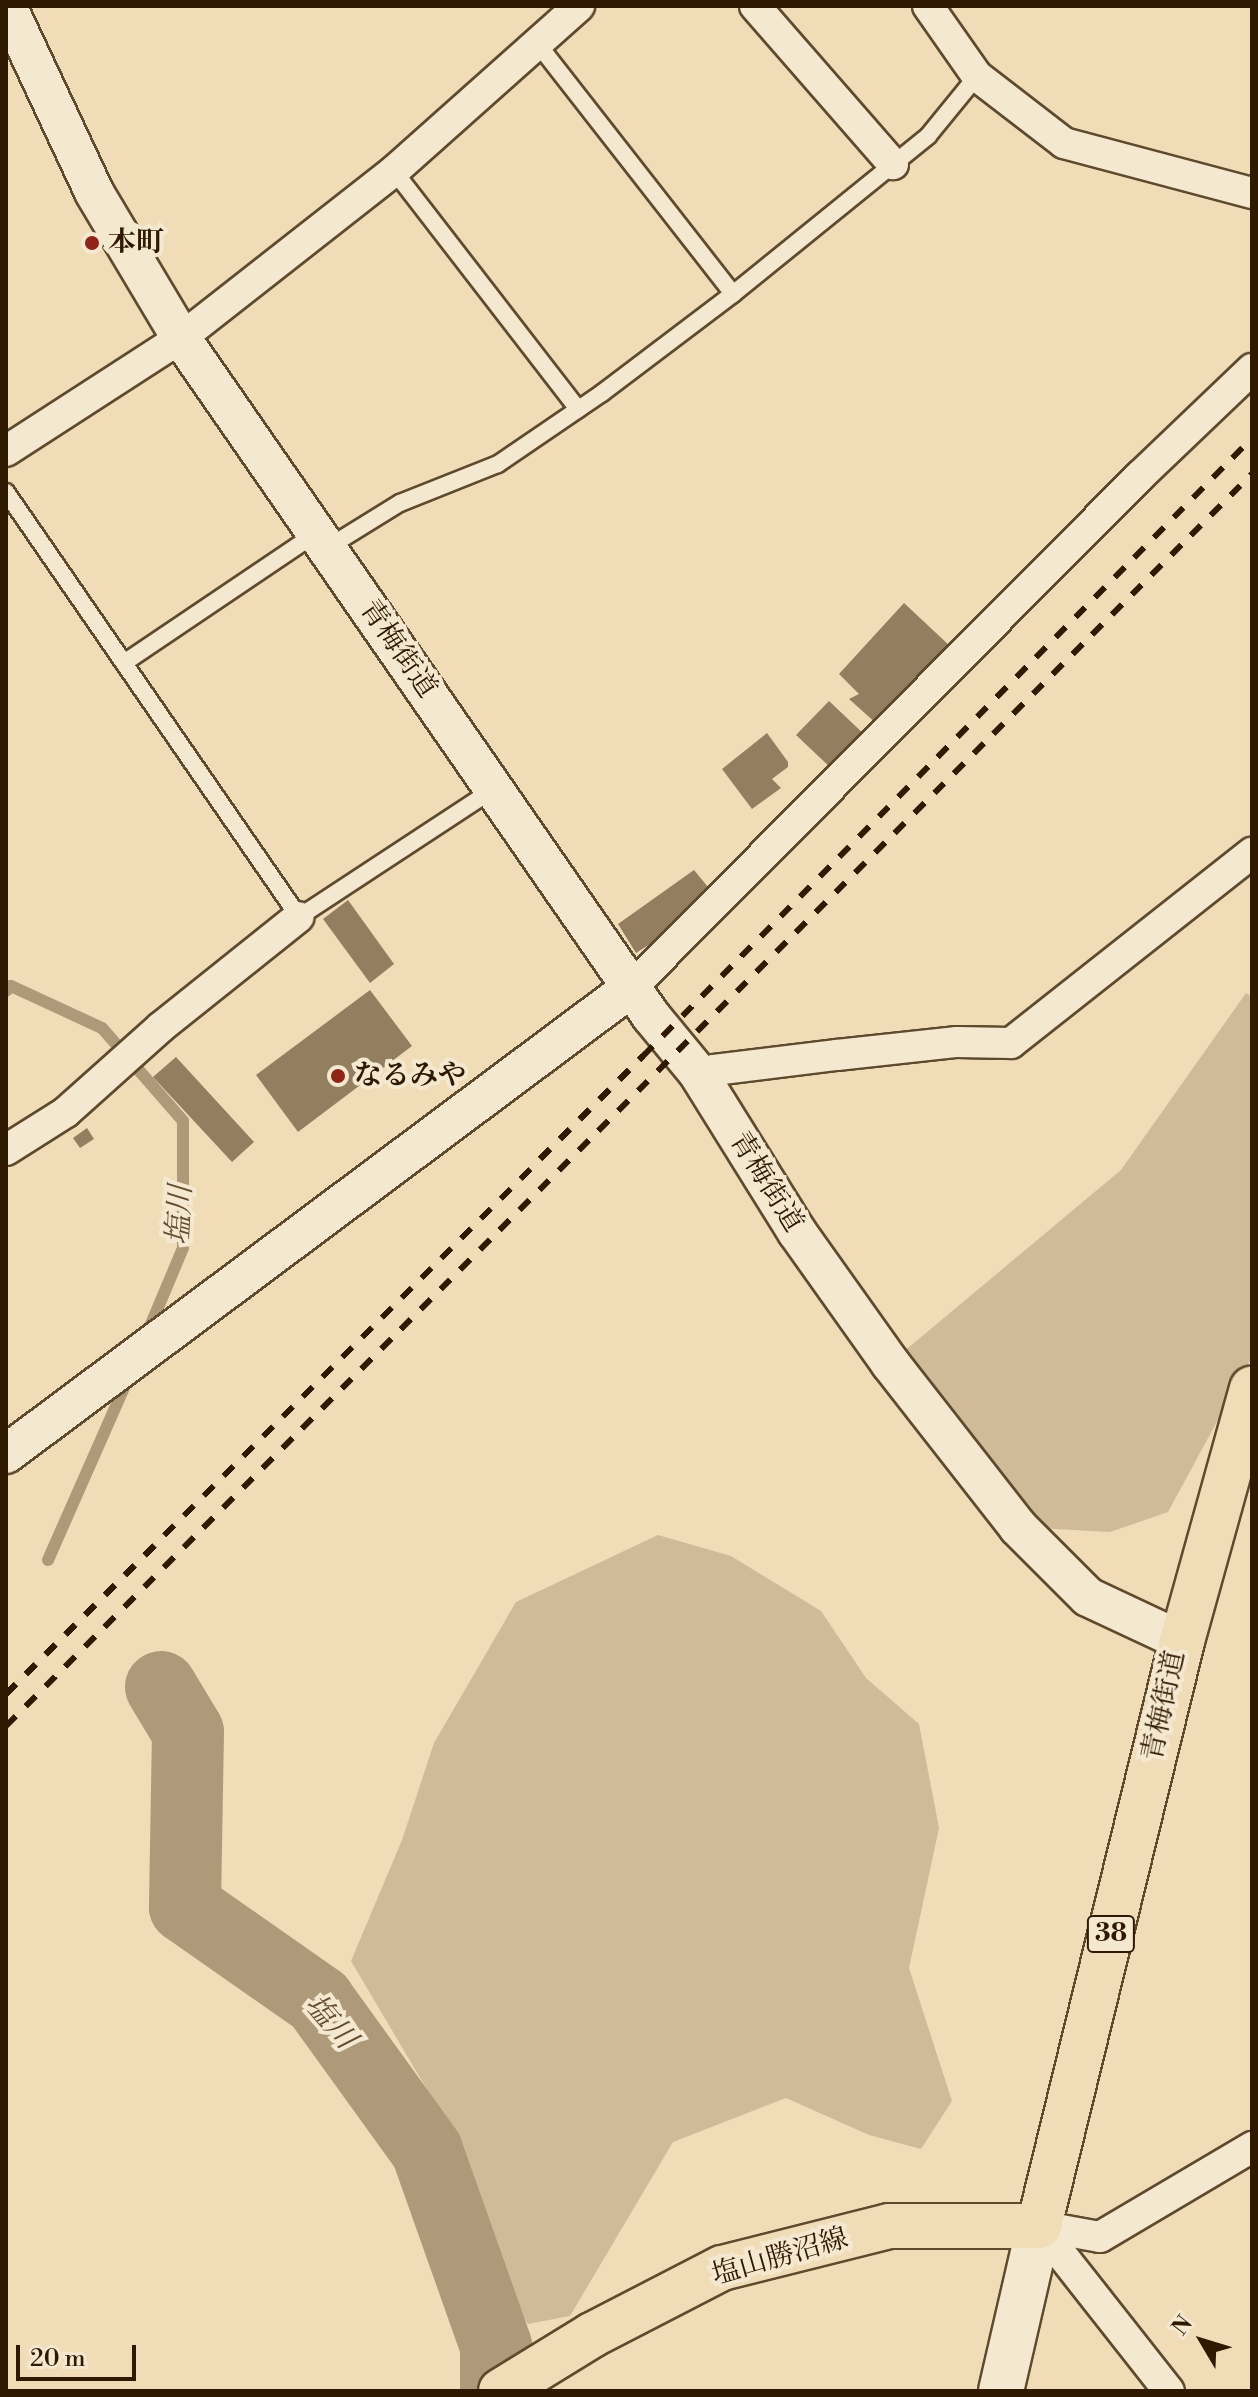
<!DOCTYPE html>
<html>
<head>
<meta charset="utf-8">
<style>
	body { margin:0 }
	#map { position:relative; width:1258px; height:2397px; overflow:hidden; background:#f0dcb7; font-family:"Libre Bodoni","Noto Serif JP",serif }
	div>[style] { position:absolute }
	.green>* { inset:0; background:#cfbb98 }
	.stream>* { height:12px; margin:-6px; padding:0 6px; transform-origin:6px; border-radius:6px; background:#ae9a79 }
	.river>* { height:72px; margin:-36px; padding:0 36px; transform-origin:36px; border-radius:36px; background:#ae9a79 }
	.building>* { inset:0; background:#937e5f }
	.roads { filter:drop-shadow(2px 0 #5f4a2e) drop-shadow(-2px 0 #5f4a2e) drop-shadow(0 2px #5f4a2e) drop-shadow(0 -2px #5f4a2e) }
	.service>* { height:16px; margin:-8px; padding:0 8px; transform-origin:8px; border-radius:8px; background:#f5e8d0 }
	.minor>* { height:30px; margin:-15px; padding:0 15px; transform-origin:15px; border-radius:15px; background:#f5e8d0 }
	.tertiary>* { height:38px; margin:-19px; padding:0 19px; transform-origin:19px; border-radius:19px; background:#f5e8d0 }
	.secondary>* { height:44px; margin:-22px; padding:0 22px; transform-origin:22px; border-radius:22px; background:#f5e8d0 }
	.primary>* { height:44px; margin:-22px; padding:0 22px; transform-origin:22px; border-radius:22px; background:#f0dcb7 }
	.rail>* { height:6px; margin-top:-3px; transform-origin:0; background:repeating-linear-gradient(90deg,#2f1900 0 14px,transparent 0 28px) }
	.dots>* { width:22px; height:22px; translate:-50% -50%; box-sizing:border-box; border:4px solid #f5e8d0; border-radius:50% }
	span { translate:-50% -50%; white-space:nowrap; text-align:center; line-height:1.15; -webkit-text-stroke:8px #f5e8d0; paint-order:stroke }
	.shield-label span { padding:2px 6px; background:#f5e8d0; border:2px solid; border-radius:6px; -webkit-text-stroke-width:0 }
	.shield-label { font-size:26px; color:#2f1900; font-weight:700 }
	.poi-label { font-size:28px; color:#2f1900; font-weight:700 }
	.left { translate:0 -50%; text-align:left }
	.street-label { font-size:28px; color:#2f1900 }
	.water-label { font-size:30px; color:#624d30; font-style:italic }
	.frame { position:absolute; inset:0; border:8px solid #2f1900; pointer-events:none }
	.north { position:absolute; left:1162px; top:2301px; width:80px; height:80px; -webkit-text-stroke:6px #f5e8d0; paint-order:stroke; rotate:308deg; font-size:22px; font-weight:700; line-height:32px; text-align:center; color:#2f1900 }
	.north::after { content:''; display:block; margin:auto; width:28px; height:36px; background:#2f1900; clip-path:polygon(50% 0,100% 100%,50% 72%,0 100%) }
	.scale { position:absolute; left:16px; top:2345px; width:120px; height:36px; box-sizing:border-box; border:4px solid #2f1900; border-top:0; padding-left:10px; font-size:24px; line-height:28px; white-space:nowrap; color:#2f1900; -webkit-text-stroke:6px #f5e8d0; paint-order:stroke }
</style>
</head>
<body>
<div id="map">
	<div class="green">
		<i style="clip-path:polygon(1246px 993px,1252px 997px,1252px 1357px,1168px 1512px,1110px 1532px,1018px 1527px,890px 1363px,1121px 1170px)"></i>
		<i style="clip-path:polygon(658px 1535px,731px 1556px,821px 1611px,866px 1678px,919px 1724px,939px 1828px,909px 1968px,952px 2101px,921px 2149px,869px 2135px,786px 2098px,673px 2142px,570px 2316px,528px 2324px,485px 2259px,435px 2103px,351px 1961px,402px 1840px,434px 1743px,516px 1602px)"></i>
	</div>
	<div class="stream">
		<i style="left:6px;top:991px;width:7px;rotate:-45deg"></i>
		<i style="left:11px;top:986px;width:100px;rotate:24.8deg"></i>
		<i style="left:102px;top:1028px;width:123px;rotate:48.9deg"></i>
		<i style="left:183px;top:1121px;width:127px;rotate:90deg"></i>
		<i style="left:183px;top:1248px;width:95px;rotate:112.8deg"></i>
		<i style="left:48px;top:1560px;width:201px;rotate:-66.2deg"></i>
	</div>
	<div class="river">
		<i style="left:161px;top:1687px;width:52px;rotate:59deg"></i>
		<i style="left:188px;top:1732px;width:175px;rotate:91deg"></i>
		<i style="left:185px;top:1907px;width:164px;rotate:35deg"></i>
		<i style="left:319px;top:2001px;width:185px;rotate:54.2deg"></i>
		<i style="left:427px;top:2151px;width:207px;rotate:70.5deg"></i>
		<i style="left:496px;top:2346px;width:45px;rotate:90deg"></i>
	</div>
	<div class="building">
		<i style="clip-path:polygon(904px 603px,951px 647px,878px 725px,849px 699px,859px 694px,839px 674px)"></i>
		<i style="clip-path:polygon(829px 701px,866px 736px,833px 770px,796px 735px)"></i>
		<i style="clip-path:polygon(767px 733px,788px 762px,788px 767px,772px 779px,781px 788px,752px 809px,722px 769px)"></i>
		<i style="clip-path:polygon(694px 870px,708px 887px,675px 928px,636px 953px,618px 924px)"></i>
		<i style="clip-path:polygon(348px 900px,394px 964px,370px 983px,323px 919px)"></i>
		<i style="clip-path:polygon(370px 990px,412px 1046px,298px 1132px,256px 1075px)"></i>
		<i style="clip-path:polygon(176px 1057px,254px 1142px,232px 1162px,153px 1077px)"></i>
		<i style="clip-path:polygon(87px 1128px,94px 1139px,80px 1148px,73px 1138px)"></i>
	</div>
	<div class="roads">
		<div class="service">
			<i style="left:537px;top:43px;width:318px;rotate:52deg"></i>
			<i style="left:394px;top:171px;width:301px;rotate:52.3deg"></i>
			<i style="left:6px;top:492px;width:516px;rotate:55.42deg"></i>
			<i style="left:299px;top:917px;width:233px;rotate:-33.3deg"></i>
			<i style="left:327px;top:548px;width:86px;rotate:-31.7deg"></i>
			<i style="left:400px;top:503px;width:105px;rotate:-21.7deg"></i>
			<i style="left:498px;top:464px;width:126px;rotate:-34.3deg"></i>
			<i style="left:602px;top:393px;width:164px;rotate:-37.1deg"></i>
			<i style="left:733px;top:294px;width:251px;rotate:-39deg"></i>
			<i style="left:928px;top:136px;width:77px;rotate:-50.8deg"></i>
			<i style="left:124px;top:663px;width:233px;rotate:-34deg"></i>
		</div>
		<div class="minor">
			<i style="left:755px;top:6px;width:210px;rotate:48.9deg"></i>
			<i style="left:928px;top:6px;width:85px;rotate:55deg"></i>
			<i style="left:977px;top:76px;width:110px;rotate:37.6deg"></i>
			<i style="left:1064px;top:143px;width:195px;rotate:14.9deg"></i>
			<i style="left:6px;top:451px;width:208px;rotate:-32.9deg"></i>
			<i style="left:181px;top:338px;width:271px;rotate:-38.1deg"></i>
			<i style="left:394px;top:171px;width:248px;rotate:-41.7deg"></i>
			<i style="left:632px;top:987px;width:721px;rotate:-45.17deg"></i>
			<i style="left:1140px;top:476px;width:155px;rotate:-43.7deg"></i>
			<i style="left:701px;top:1078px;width:15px;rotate:-32deg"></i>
			<i style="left:714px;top:1070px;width:124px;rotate:-7deg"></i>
			<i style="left:837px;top:1055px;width:121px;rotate:-6.2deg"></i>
			<i style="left:957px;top:1042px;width:54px;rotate:1.1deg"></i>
			<i style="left:1011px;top:1043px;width:307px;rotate:-38.3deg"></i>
			<i style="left:6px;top:1150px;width:71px;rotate:-32.3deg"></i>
			<i style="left:66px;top:1112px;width:127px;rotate:-41.8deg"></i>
			<i style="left:161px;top:1027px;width:176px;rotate:-38.6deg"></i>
			<i style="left:1039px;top:2226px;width:62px;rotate:10.2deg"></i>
			<i style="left:1100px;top:2237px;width:177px;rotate:-30.6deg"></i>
			<i style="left:1039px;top:2226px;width:210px;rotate:51.8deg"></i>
		</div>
		<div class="tertiary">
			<i style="left:7px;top:6px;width:205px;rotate:64.9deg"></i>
			<i style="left:94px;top:192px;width:170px;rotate:59.2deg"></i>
			<i style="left:181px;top:338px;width:825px;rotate:55.27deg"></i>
			<i style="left:651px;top:1016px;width:74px;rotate:50.5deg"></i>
			<i style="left:698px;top:1073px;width:187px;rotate:58.1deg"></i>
			<i style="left:797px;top:1232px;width:161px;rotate:54.6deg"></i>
			<i style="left:890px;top:1363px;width:208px;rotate:52deg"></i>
			<i style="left:1018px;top:1527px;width:99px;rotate:45deg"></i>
			<i style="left:1088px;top:1597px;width:104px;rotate:25.1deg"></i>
			<i style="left:6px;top:1454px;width:781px;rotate:-36.72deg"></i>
		</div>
		<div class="secondary">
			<i style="left:1001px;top:2391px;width:169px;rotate:-77deg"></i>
		</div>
		<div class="primary">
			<i style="left:501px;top:2391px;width:107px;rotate:-31.6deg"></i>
			<i style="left:592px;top:2335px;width:146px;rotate:-27.3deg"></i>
			<i style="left:722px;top:2268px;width:172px;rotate:-14.1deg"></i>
			<i style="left:889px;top:2226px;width:150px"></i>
			<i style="left:1039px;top:2226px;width:602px;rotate:-76.26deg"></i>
			<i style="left:1182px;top:1641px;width:262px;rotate:-74.5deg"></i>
		</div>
	</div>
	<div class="rail">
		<i style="left:6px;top:1694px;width:902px;rotate:-45.04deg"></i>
		<i style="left:643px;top:1056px;width:868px;rotate:-45.42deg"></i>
		<i style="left:6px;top:1726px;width:1766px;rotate:-45.14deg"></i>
	</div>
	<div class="dots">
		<i style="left:92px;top:243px;background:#8f2418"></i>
		<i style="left:338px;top:1076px;background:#8f2418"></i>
	</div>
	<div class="shield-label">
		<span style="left:1111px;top:1934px">38</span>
	</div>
	<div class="poi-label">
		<span class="left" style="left:108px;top:243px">本町</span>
		<span class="left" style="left:354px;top:1076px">なるみや</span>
	</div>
	<div class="street-label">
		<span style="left:398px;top:649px;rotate:55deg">青梅街道</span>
		<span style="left:766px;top:1182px;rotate:58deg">青梅街道</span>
		<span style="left:1164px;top:1706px;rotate:-78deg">青梅街道</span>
		<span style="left:780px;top:2257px;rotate:-16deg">塩山勝沼線</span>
	</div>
	<div class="water-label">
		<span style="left:180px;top:1215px;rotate:-87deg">塩川</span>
		<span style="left:330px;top:2022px;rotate:49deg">塩川</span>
	</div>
	<div class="frame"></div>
	<div class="north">N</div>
	<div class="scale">20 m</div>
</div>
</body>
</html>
